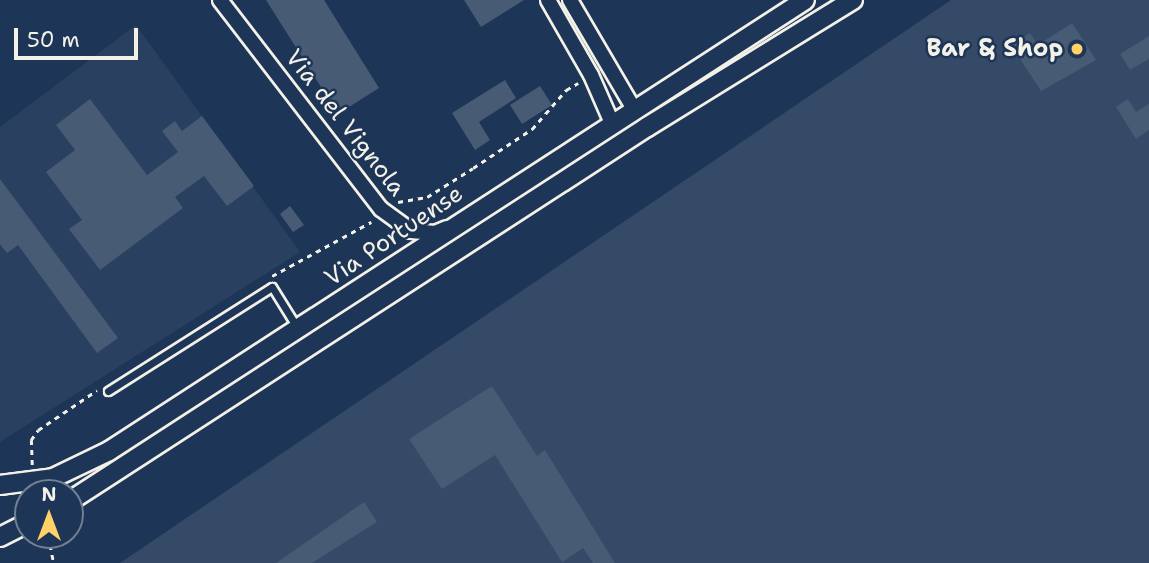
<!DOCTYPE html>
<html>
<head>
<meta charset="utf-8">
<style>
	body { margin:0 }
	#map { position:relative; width:1149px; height:563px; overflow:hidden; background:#1d3557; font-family:"Shantell Sans",sans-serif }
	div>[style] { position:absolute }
	.built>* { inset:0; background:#2a4060 }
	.green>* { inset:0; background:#354a67 }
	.building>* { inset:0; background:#485b74 }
	.path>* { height:2.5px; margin-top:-1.25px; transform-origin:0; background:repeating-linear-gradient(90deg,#f4f1e8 0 5px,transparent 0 10px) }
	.roads { filter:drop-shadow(2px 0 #f4f1e8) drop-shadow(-2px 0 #f4f1e8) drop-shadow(0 2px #f4f1e8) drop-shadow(0 -2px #f4f1e8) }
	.service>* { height:7px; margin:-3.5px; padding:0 3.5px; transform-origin:3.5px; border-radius:3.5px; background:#1d3557 }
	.minor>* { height:14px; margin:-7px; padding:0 7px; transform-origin:7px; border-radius:7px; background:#1d3557 }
	.tertiary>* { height:18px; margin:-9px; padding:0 9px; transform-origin:9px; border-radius:9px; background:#1d3557 }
	.dots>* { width:19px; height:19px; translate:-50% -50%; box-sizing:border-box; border:4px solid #1d3557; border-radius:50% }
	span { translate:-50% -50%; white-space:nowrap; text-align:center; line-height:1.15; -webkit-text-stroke:5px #1d3557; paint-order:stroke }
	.poi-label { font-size:24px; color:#f4f1e8; font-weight:700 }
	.right { translate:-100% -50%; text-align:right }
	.street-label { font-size:24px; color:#f4f1e8 }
	.north { position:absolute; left:14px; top:479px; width:70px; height:70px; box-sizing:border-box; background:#1d3557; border:2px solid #738091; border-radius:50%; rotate:0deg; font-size:19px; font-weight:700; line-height:28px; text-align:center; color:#f4f1e8 }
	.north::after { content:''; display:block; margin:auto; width:24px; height:32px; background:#ffd166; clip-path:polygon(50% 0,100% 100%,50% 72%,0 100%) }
	.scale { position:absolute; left:14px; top:28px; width:124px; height:32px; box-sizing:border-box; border:4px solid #f4f1e8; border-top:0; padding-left:9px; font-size:21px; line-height:24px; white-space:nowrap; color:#f4f1e8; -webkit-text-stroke:5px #1d3557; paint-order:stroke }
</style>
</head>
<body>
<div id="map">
	<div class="built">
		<i style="clip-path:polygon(136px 25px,300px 252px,0 442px,0 127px)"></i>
	</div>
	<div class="green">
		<i style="clip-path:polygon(951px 0,1149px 0,1149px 563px,120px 563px)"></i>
	</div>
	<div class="building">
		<i style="clip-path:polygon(266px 0,324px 0,379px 88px,338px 114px)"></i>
		<i style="clip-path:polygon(464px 0,524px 0,481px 27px)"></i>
		<i style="clip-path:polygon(1072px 23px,1096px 60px,1041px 91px,1011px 45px,1030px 33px,1038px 45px)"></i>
		<i style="clip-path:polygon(1149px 36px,1149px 59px,1130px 70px,1120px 54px)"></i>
		<i style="clip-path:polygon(505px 80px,516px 98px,479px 122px,490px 140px,475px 150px,452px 113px)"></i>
		<i style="clip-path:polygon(540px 86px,552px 105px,522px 124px,510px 105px)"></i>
		<i style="clip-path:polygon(90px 99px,147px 175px,178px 152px,162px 131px,175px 121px,182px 131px,202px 116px,254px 186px,227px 206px,204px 176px,175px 197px,183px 208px,100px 270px,69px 229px,82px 220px,46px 172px,75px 150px,56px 125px)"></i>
		<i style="clip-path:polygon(1128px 99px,1136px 112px,1149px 104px,1149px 130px,1136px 139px,1116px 107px)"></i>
		<i style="clip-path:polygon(0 179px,118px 338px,97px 353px,18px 245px,7px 253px,0 244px)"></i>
		<i style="clip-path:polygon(290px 206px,304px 225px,293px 232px,280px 214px)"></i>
		<i style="clip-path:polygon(492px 386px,537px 456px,545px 450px,615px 563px,593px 563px,583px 548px,562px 562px,495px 455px,442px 489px,409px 439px)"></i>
		<i style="clip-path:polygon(364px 502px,377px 522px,312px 563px,276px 563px)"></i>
	</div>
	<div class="path">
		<i style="left:398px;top:202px;width:29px;rotate:-10deg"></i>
		<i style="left:427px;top:197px;width:54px;rotate:-32.2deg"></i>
		<i style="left:473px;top:168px;width:71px;rotate:-33.5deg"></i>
		<i style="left:532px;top:129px;width:52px;rotate:-48.9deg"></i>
		<i style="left:566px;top:90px;width:14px;rotate:-30deg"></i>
		<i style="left:272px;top:276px;width:113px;rotate:-28.6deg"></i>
		<i style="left:32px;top:465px;width:25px;rotate:-92deg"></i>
		<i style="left:31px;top:440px;width:12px;rotate:-55deg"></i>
		<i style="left:38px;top:430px;width:71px;rotate:-34.1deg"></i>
		<i style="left:48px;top:535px;width:29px;rotate:78deg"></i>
	</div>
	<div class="roads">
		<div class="service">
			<i style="left:108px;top:391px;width:194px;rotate:-32.4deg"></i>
			<i style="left:272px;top:287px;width:49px;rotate:58.2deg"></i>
		</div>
		<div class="minor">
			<i style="left:220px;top:0;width:264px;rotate:52.4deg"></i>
			<i style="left:381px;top:209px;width:37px;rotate:36deg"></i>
			<i style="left:411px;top:231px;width:24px;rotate:5deg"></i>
			<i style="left:435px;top:233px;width:13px;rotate:-23deg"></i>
			<i style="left:548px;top:0;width:86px;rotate:60.2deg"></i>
			<i style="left:591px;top:75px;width:52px;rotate:66.4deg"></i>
			<i style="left:570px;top:0;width:126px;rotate:59.6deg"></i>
		</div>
		<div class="tertiary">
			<i style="left:0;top:485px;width:53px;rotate:-7.5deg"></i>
			<i style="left:53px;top:478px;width:62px;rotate:-25.7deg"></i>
			<i style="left:109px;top:451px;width:829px;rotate:-32.94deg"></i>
			<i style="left:70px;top:501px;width:688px;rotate:-32.95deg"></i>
			<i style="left:647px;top:127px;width:242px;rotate:-31.7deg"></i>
			<i style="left:0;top:537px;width:31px;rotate:-27deg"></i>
		</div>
	</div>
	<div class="dots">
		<i style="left:1077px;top:49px;background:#ffd166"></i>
	</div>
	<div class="poi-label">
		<span class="right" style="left:1063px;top:49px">Bar &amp; Shop</span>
	</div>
	<div class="street-label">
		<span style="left:345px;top:123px;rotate:52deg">Via del Vignola</span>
		<span style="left:394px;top:236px;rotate:-34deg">Via Portuense</span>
	</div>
	<div class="north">N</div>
	<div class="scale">50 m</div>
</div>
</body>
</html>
